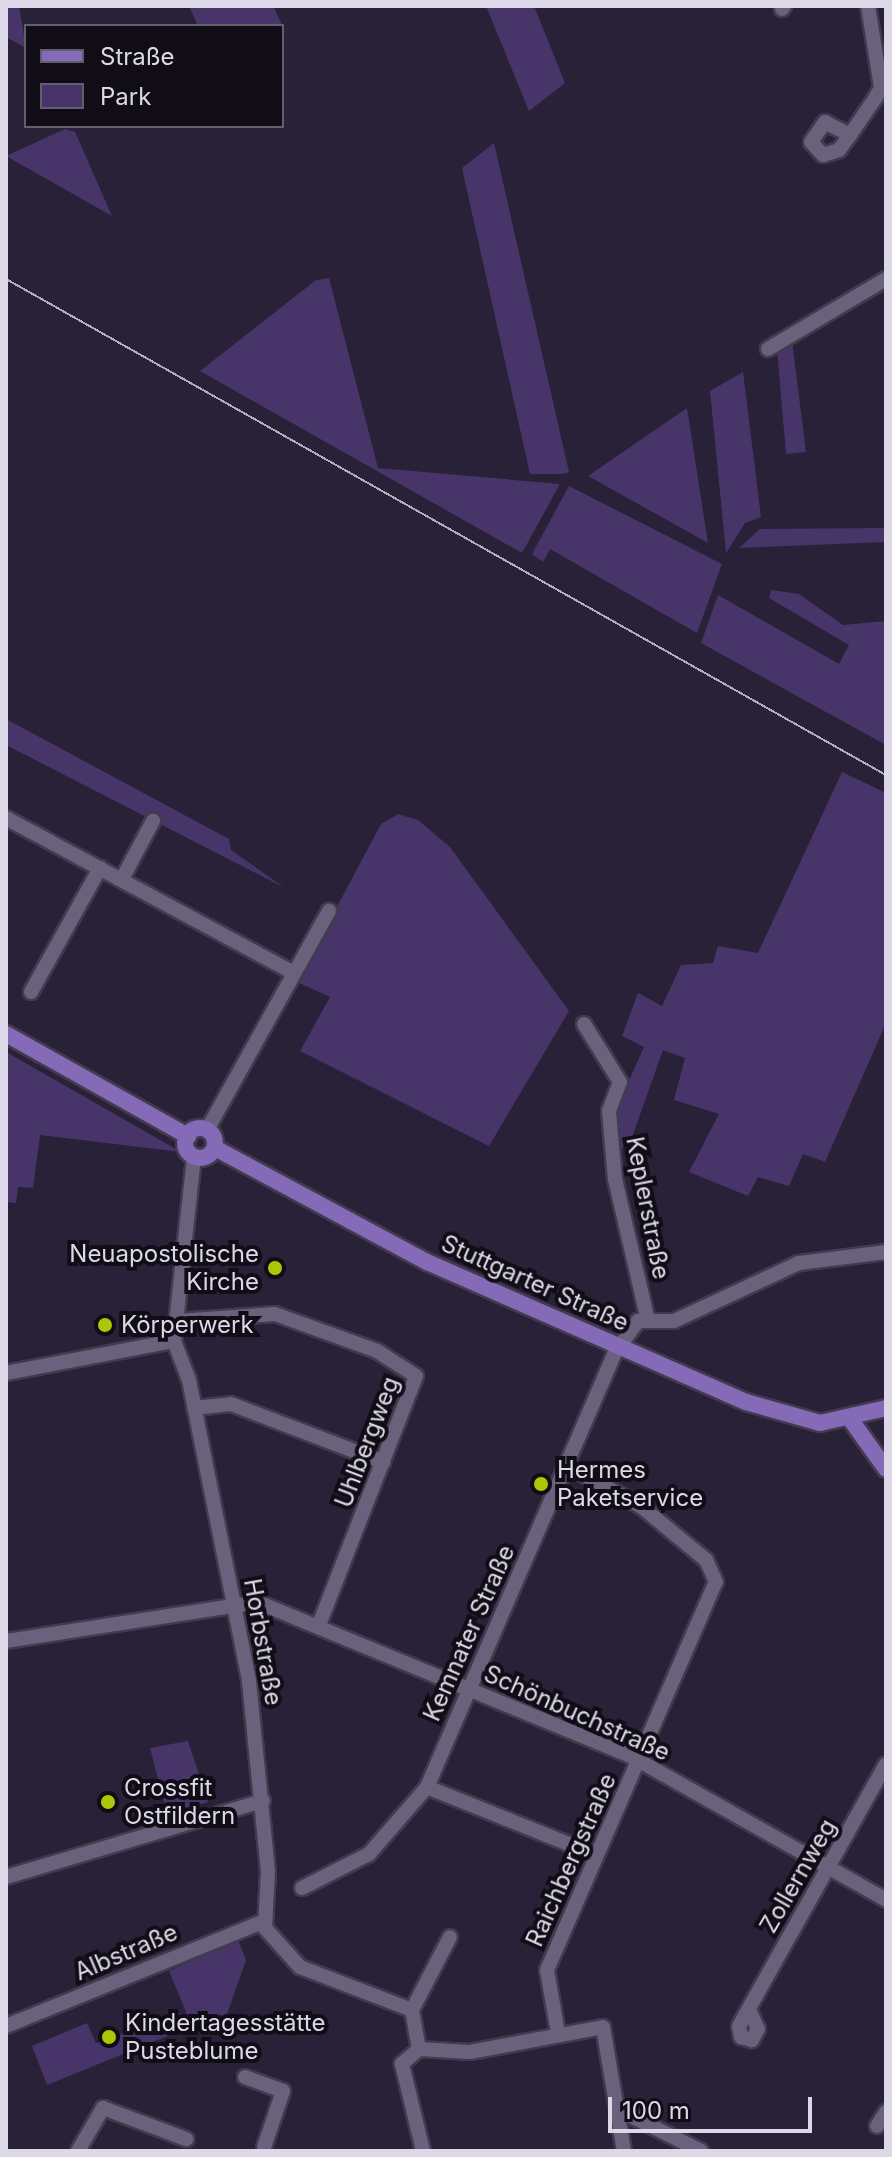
<!DOCTYPE html>
<html>
<head>
<meta charset="utf-8">
<style>
	body { margin:0 }
	#map { position:relative; width:892px; height:2157px; overflow:hidden; background:#282137; font-family:Inter,sans-serif }
	div>[style] { position:absolute }
	.green>* { inset:0; background:#47356a }
	.roads { filter:drop-shadow(2px 0 #423b4e) drop-shadow(-2px 0 #423b4e) drop-shadow(0 2px #423b4e) drop-shadow(0 -2px #423b4e) }
	.minor>* { height:14px; margin:-7px; padding:0 7px; transform-origin:7px; border-radius:7px; background:#6a627c }
	.major>* { height:16px; margin:-8px; padding:0 8px; transform-origin:8px; border-radius:8px; background:#846ab7 }
	.major>.ring { margin:-8px; padding:0; box-sizing:content-box; background:none; border:16px solid #846ab7; border-radius:50% }
	.tram>* { height:2px; margin:-1px; padding:0 1px; transform-origin:1px; border-radius:1px; background:#b3aebf }
	.dots>* { width:22px; height:22px; translate:-50% -50%; box-sizing:border-box; border:4px solid #100d16; border-radius:50% }
	span { translate:-50% -50%; white-space:nowrap; text-align:center; line-height:1.15; -webkit-text-stroke:8px #100d16; paint-order:stroke }
	.street-label { font-size:24px; color:#dcd8e7 }
	.poi-label { font-size:24px; color:#dcd8e7 }
	.right { translate:-100% -50%; text-align:right }
	.left { translate:0 -50%; text-align:left }
	.frame { position:absolute; inset:0; border:8px solid #dcd8e7; pointer-events:none }
	.legend { position:absolute; left:24px; top:24px; width:260px; height:104px; box-sizing:border-box; background:#100d16; border:2px solid #625e6a; margin:0; padding:10px 14px; list-style:none; font-size:24px; color:#dcd8e7 }
	.legend li { display:flex; align-items:center; gap:16px; height:40px }
	.legend b { width:40px; border:2px solid #625e6a }
	.scale { position:absolute; left:608px; top:2097px; width:204px; height:36px; box-sizing:border-box; border:4px solid #dcd8e7; border-top:0; padding-left:10px; font-size:24px; line-height:28px; white-space:nowrap; color:#dcd8e7; -webkit-text-stroke:6px #100d16; paint-order:stroke }
</style>
</head>
<body>
<div id="map">
	<div class="green">
		<i style="clip-path:polygon(6px 6px,19px 6px,26px 48px,6px 37px)"></i>
		<i style="clip-path:polygon(189px 6px,273px 6px,282px 25px,198px 26px)"></i>
		<i style="clip-path:polygon(486px 6px,534px 6px,565px 83px,529px 111px)"></i>
		<i style="clip-path:polygon(65px 129px,75px 132px,112px 216px,6px 156px)"></i>
		<i style="clip-path:polygon(494px 143px,569px 472px,563px 474px,530px 474px,462px 168px)"></i>
		<i style="clip-path:polygon(329px 278px,378px 468px,560px 484px,522px 553px,200px 371px,316px 280px)"></i>
		<i style="clip-path:polygon(792px 341px,806px 452px,786px 454px,777px 349px)"></i>
		<i style="clip-path:polygon(743px 372px,761px 517px,745px 523px,726px 553px,710px 391px)"></i>
		<i style="clip-path:polygon(687px 408px,708px 543px,588px 476px)"></i>
		<i style="clip-path:polygon(569px 486px,722px 564px,697px 633px,550px 549px,543px 562px,532px 554px)"></i>
		<i style="clip-path:polygon(886px 528px,886px 542px,739px 548px,760px 529px)"></i>
		<i style="clip-path:polygon(771px 590px,799px 594px,843px 625px,886px 621px,886px 745px,701px 643px,718px 595px,839px 664px,849px 645px,769px 598px)"></i>
		<i style="clip-path:polygon(6px 719px,229px 839px,231px 850px,285px 888px,6px 745px)"></i>
		<i style="clip-path:polygon(842px 772px,886px 793px,886px 1023px,825px 1162px,803px 1154px,789px 1186px,758px 1177px,748px 1196px,689px 1172px,719px 1114px,674px 1100px,685px 1058px,663px 1050px,631px 1140px,619px 1151px,616px 1109px,644px 1047px,622px 1036px,638px 993px,662px 1006px,681px 965px,713px 963px,718px 946px,758px 953px)"></i>
		<i style="clip-path:polygon(398px 814px,418px 820px,450px 847px,569px 1011px,489px 1146px,300px 1051px,330px 997px,297px 982px,381px 824px)"></i>
		<i style="clip-path:polygon(6px 1052px,181px 1152px,40px 1135px,33px 1188px,18px 1187px,16px 1203px,6px 1202px)"></i>
		<i style="clip-path:polygon(188px 1741px,208px 1802px,167px 1814px,150px 1748px)"></i>
		<i style="clip-path:polygon(238px 1940px,246px 1960px,226px 2017px,194px 2031px,169px 1971px)"></i>
		<i style="clip-path:polygon(181px 2013px,187px 2028px,47px 2085px,32px 2046px,87px 2023px,96px 2043px)"></i>
	</div>
	<div class="roads">
		<div class="minor">
			<i style="left:782px;top:9px;width:4px;rotate:-56deg"></i>
			<i style="left:850px;top:135px;width:28px;rotate:-153deg"></i>
			<i style="left:825px;top:122px;width:24px;rotate:125deg"></i>
			<i style="left:811px;top:142px;width:18px;rotate:47deg"></i>
			<i style="left:823px;top:155px;width:17px;rotate:-17deg"></i>
			<i style="left:839px;top:150px;width:19px;rotate:-54deg"></i>
			<i style="left:850px;top:135px;width:46px;rotate:-55.6deg"></i>
			<i style="left:876px;top:97px;width:10px;rotate:-61deg"></i>
			<i style="left:881px;top:88px;width:83px;rotate:-99deg"></i>
			<i style="left:768px;top:349px;width:137px;rotate:-30.7deg"></i>
			<i style="left:6px;top:818px;width:325px;rotate:28.3deg"></i>
			<i style="left:122px;top:879px;width:66px;rotate:-61.9deg"></i>
			<i style="left:31px;top:992px;width:142px;rotate:-60.9deg"></i>
			<i style="left:584px;top:1024px;width:68px;rotate:58.2deg"></i>
			<i style="left:620px;top:1082px;width:31px;rotate:111deg"></i>
			<i style="left:609px;top:1111px;width:68px;rotate:85deg"></i>
			<i style="left:615px;top:1179px;width:141px;rotate:76.9deg"></i>
			<i style="left:207px;top:1130px;width:251px;rotate:-60.9deg"></i>
			<i style="left:194px;top:1157px;width:185px;rotate:96.2deg"></i>
			<i style="left:174px;top:1341px;width:42px;rotate:69deg"></i>
			<i style="left:189px;top:1380px;width:307px;rotate:78.7deg"></i>
			<i style="left:249px;top:1681px;width:191px;rotate:84.3deg"></i>
			<i style="left:268px;top:1871px;width:57px;rotate:93deg"></i>
			<i style="left:265px;top:1928px;width:52px;rotate:48.1deg"></i>
			<i style="left:300px;top:1967px;width:120px;rotate:21deg"></i>
			<i style="left:412px;top:2010px;width:40px;rotate:80deg"></i>
			<i style="left:178px;top:1321px;width:97px;rotate:-4.1deg"></i>
			<i style="left:275px;top:1314px;width:109px;rotate:19.9deg"></i>
			<i style="left:377px;top:1351px;width:46px;rotate:32.7deg"></i>
			<i style="left:416px;top:1376px;width:269px;rotate:111.3deg"></i>
			<i style="left:6px;top:1373px;width:171px;rotate:-10.8deg"></i>
			<i style="left:194px;top:1408px;width:37px;rotate:-6deg"></i>
			<i style="left:231px;top:1404px;width:163px;rotate:20.9deg"></i>
			<i style="left:6px;top:1641px;width:254px;rotate:-8.8deg"></i>
			<i style="left:257px;top:1602px;width:402px;rotate:22.4deg"></i>
			<i style="left:629px;top:1755px;width:295px;rotate:29.4deg"></i>
			<i style="left:427px;top:1787px;width:182px;rotate:21.9deg"></i>
			<i style="left:6px;top:1877px;width:268px;rotate:-16.5deg"></i>
			<i style="left:302px;top:1888px;width:75px;rotate:-26.9deg"></i>
			<i style="left:369px;top:1854px;width:89px;rotate:-49.1deg"></i>
			<i style="left:427px;top:1787px;width:472px;rotate:-66.6deg"></i>
			<i style="left:614px;top:1354px;width:41px;rotate:-54deg"></i>
			<i style="left:638px;top:1321px;width:36px"></i>
			<i style="left:674px;top:1321px;width:138px;rotate:-24.9deg"></i>
			<i style="left:799px;top:1263px;width:88px;rotate:-7.2deg"></i>
			<i style="left:749px;top:2009px;width:22px;rotate:66deg"></i>
			<i style="left:758px;top:2029px;width:13px;rotate:119deg"></i>
			<i style="left:752px;top:2040px;width:11px;rotate:-165deg"></i>
			<i style="left:741px;top:2037px;width:11px;rotate:-100deg"></i>
			<i style="left:739px;top:2026px;width:300px;rotate:-60.7deg"></i>
			<i style="left:412px;top:2010px;width:82px;rotate:-62.5deg"></i>
			<i style="left:6px;top:2026px;width:279px;rotate:-22.1deg"></i>
			<i style="left:558px;top:2033px;width:64px;rotate:-99.9deg"></i>
			<i style="left:547px;top:1970px;width:423px;rotate:-66.5deg"></i>
			<i style="left:716px;top:1582px;width:24px;rotate:-114deg"></i>
			<i style="left:706px;top:1560px;width:83px;rotate:-140.4deg"></i>
			<i style="left:642px;top:1507px;width:87px;rotate:-151.1deg"></i>
			<i style="left:419px;top:2049px;width:51px;rotate:3.4deg"></i>
			<i style="left:470px;top:2052px;width:135px;rotate:-10.6deg"></i>
			<i style="left:603px;top:2027px;width:126px;rotate:80.4deg"></i>
			<i style="left:419px;top:2049px;width:23px;rotate:139deg"></i>
			<i style="left:402px;top:2064px;width:89px;rotate:76.4deg"></i>
			<i style="left:245px;top:2077px;width:40px;rotate:20.2deg"></i>
			<i style="left:283px;top:2091px;width:59px;rotate:108.7deg"></i>
			<i style="left:617px;top:2109px;width:94px;rotate:26.6deg"></i>
			<i style="left:877px;top:2126px;width:17px;rotate:-57deg"></i>
			<i style="left:78px;top:2151px;width:50px;rotate:-59.8deg"></i>
			<i style="left:103px;top:2108px;width:89px;rotate:20.5deg"></i>
		</div>
		<div class="major">
			<i style="left:6px;top:1034px;width:209px;rotate:29.3deg"></i>
			<i class="ring" style="left:185px;top:1128px;width:14px;height:14px"></i>
			<i style="left:215px;top:1148px;width:241px;rotate:28.3deg"></i>
			<i style="left:427px;top:1262px;width:348px;rotate:23.7deg"></i>
			<i style="left:746px;top:1402px;width:77px;rotate:15.8deg"></i>
			<i style="left:820px;top:1423px;width:68px;rotate:-12.8deg"></i>
			<i style="left:851px;top:1420px;width:60px;rotate:54.5deg"></i>
		</div>
	</div>
	<div class="tram">
		<i style="left:6px;top:279px;width:1010px;rotate:29.41deg"></i>
	</div>
	<div class="dots">
		<i style="left:275px;top:1268px;background:#afc507"></i>
		<i style="left:105px;top:1325px;background:#afc507"></i>
		<i style="left:541px;top:1484px;background:#afc507"></i>
		<i style="left:108px;top:1802px;background:#afc507"></i>
		<i style="left:109px;top:2037px;background:#afc507"></i>
	</div>
	<div class="street-label">
		<span style="left:648px;top:1208px;rotate:79deg">Keplerstraße</span>
		<span style="left:535px;top:1283px;rotate:24deg">Stuttgarter Straße</span>
		<span style="left:367px;top:1442px;rotate:-69deg">Uhlbergweg</span>
		<span style="left:469px;top:1633px;rotate:-66deg">Kemnater Straße</span>
		<span style="left:263px;top:1642px;rotate:80deg">Horbstraße</span>
		<span style="left:577px;top:1713px;rotate:24deg">Schönbuchstraße</span>
		<span style="left:571px;top:1860px;rotate:-66deg">Raichbergstraße</span>
		<span style="left:798px;top:1876px;rotate:-60deg">Zollernweg</span>
		<span style="left:126px;top:1952px;rotate:-23deg">Albstraße</span>
	</div>
	<div class="poi-label">
		<span class="right" style="left:259px;top:1268px">Neuapostolische<br>Kirche</span>
		<span class="left" style="left:121px;top:1325px">Körperwerk</span>
		<span class="left" style="left:557px;top:1484px">Hermes<br>Paketservice</span>
		<span class="left" style="left:124px;top:1802px">Crossfit<br>Ostfildern</span>
		<span class="left" style="left:125px;top:2037px">Kindertagesstätte<br>Pusteblume</span>
	</div>
	<div class="frame"></div>
	<ul class="legend">
	<li><b style="height:10px;background:#846ab7"></b>Straße</li>
	<li><b style="height:22px;background:#47356a"></b>Park</li>
	</ul>
	<div class="scale">100 m</div>
</div>
</body>
</html>
